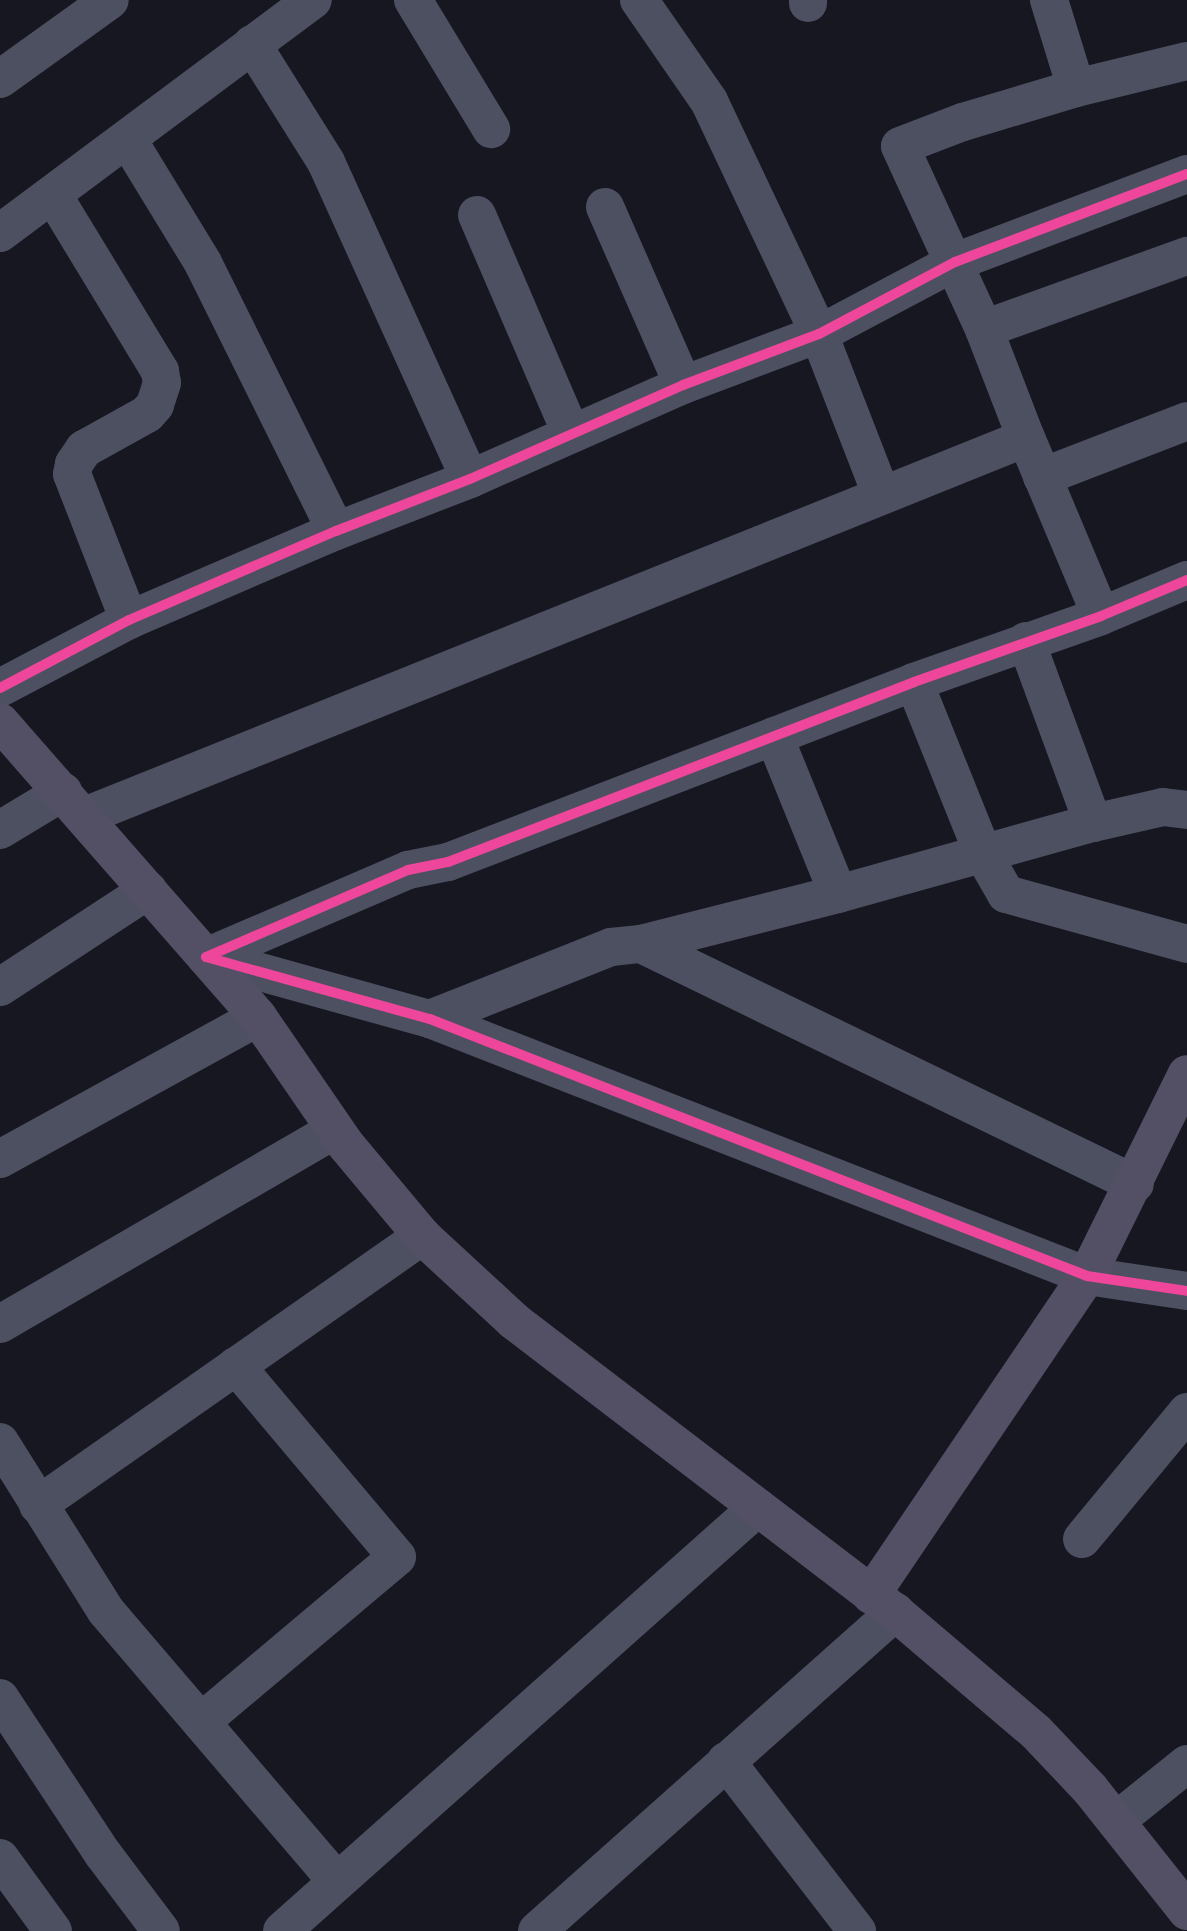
<!DOCTYPE html>
<html>
<head>
<meta charset="utf-8">
<style>
	body { margin:0 }
	#map { position:relative; width:1187px; height:1931px; overflow:hidden; background:#171722; font-family:Karla,sans-serif }
	div>[style] { position:absolute }
	.minor>* { height:38px; margin:-19px; padding:0 19px; transform-origin:19px; border-radius:19px; background:#4d5061 }
	.major>* { height:38px; margin:-19px; padding:0 19px; transform-origin:19px; border-radius:19px; background:#535066 }
	.cycleway>* { height:10px; margin:-5px; padding:0 5px; transform-origin:5px; border-radius:5px; background:#ed469a }
	span { translate:-50% -50%; white-space:nowrap; text-align:center; line-height:1.15; -webkit-text-stroke:6px #131326; paint-order:stroke }
</style>
</head>
<body>
<div id="map">
	<div class="minor">
		<i style="left:413px;top:0;width:151px;rotate:58.8deg"></i>
		<i style="left:639px;top:0;width:123px;rotate:55.3deg"></i>
		<i style="left:709px;top:101px;width:258px;rotate:64.7deg"></i>
		<i style="left:819px;top:334px;width:172px;rotate:68.8deg"></i>
		<i style="left:1049px;top:0;width:92px;rotate:72.9deg"></i>
		<i style="left:808px;top:3px;width:3px;rotate:-90deg"></i>
		<i style="left:252px;top:44px;width:139px;rotate:57.9deg"></i>
		<i style="left:326px;top:162px;width:348px;rotate:65.6deg"></i>
		<i style="left:0;top:79px;width:135px;rotate:-35.7deg"></i>
		<i style="left:128px;top:140px;width:144px;rotate:58.6deg"></i>
		<i style="left:203px;top:263px;width:299px;rotate:63.6deg"></i>
		<i style="left:53px;top:195px;width:206px;rotate:58.7deg"></i>
		<i style="left:160px;top:371px;width:12px;rotate:81deg"></i>
		<i style="left:162px;top:383px;width:23px;rotate:108deg"></i>
		<i style="left:155px;top:405px;width:12px;rotate:132deg"></i>
		<i style="left:147px;top:414px;width:72px;rotate:150.9deg"></i>
		<i style="left:84px;top:449px;width:18px;rotate:124deg"></i>
		<i style="left:74px;top:464px;width:10px;rotate:101deg"></i>
		<i style="left:72px;top:474px;width:157px;rotate:68.7deg"></i>
		<i style="left:605px;top:207px;width:194px;rotate:66.3deg"></i>
		<i style="left:477px;top:215px;width:237px;rotate:66.7deg"></i>
		<i style="left:0;top:233px;width:390px;rotate:-36.7deg"></i>
		<i style="left:984px;top:329px;width:216px;rotate:-19.8deg"></i>
		<i style="left:1042px;top:477px;width:155px;rotate:-21.1deg"></i>
		<i style="left:1101px;top:616px;width:193px;rotate:-112.8deg"></i>
		<i style="left:1026px;top:438px;width:117px;rotate:-111.1deg"></i>
		<i style="left:984px;top:329px;width:201px;rotate:-114.7deg"></i>
		<i style="left:900px;top:146px;width:67px;rotate:-20.9deg"></i>
		<i style="left:963px;top:122px;width:118px;rotate:-16.7deg"></i>
		<i style="left:1076px;top:88px;width:114px;rotate:-13.7deg"></i>
		<i style="left:1026px;top:641px;width:194px;rotate:69.8deg"></i>
		<i style="left:914px;top:682px;width:185px;rotate:68.1deg"></i>
		<i style="left:983px;top:854px;width:46px;rotate:60.1deg"></i>
		<i style="left:1006px;top:894px;width:188px;rotate:15.4deg"></i>
		<i style="left:0;top:688px;width:146px;rotate:-27.8deg"></i>
		<i style="left:129px;top:620px;width:225px;rotate:-23.3deg"></i>
		<i style="left:336px;top:531px;width:144px;rotate:-21.2deg"></i>
		<i style="left:470px;top:479px;width:233px;rotate:-23.8deg"></i>
		<i style="left:683px;top:385px;width:145px;rotate:-20.6deg"></i>
		<i style="left:819px;top:334px;width:154px;rotate:-27.9deg"></i>
		<i style="left:955px;top:262px;width:248px;rotate:-20.8deg"></i>
		<i style="left:774px;top:736px;width:170px;rotate:67.9deg"></i>
		<i style="left:85px;top:816px;width:1014px;rotate:-21.89deg"></i>
		<i style="left:0;top:830px;width:74px;rotate:-31.1deg"></i>
		<i style="left:641px;top:944px;width:549px;rotate:25.91deg"></i>
		<i style="left:206px;top:957px;width:220px;rotate:-23.3deg"></i>
		<i style="left:408px;top:870px;width:41px;rotate:-11.3deg"></i>
		<i style="left:448px;top:862px;width:500px;rotate:-21.1deg"></i>
		<i style="left:914px;top:682px;width:198px;rotate:-19.4deg"></i>
		<i style="left:1101px;top:616px;width:93px;rotate:-22.7deg"></i>
		<i style="left:206px;top:957px;width:232px;rotate:15.5deg"></i>
		<i style="left:430px;top:1019px;width:705px;rotate:21.36deg"></i>
		<i style="left:1087px;top:1276px;width:101px;rotate:8.5deg"></i>
		<i style="left:0;top:987px;width:177px;rotate:-33.2deg"></i>
		<i style="left:430px;top:1019px;width:195px;rotate:-21.7deg"></i>
		<i style="left:611px;top:947px;width:30px;rotate:-6deg"></i>
		<i style="left:641px;top:944px;width:203px;rotate:-14.2deg"></i>
		<i style="left:838px;top:894px;width:265px;rotate:-15.6deg"></i>
		<i style="left:1093px;top:823px;width:72px;rotate:-12.9deg"></i>
		<i style="left:1163px;top:807px;width:24px;rotate:7deg"></i>
		<i style="left:0;top:1159px;width:294px;rotate:-28.8deg"></i>
		<i style="left:0;top:1324px;width:387px;rotate:-30.1deg"></i>
		<i style="left:0;top:1442px;width:199px;rotate:57.9deg"></i>
		<i style="left:106px;top:1611px;width:355px;rotate:49.5deg"></i>
		<i style="left:38px;top:1505px;width:469px;rotate:-35deg"></i>
		<i style="left:1082px;top:1539px;width:165px;rotate:-50.4deg"></i>
		<i style="left:0;top:1698px;width:187px;rotate:56.6deg"></i>
		<i style="left:103px;top:1854px;width:96px;rotate:53deg"></i>
		<i style="left:201px;top:1722px;width:256px;rotate:-40.1deg"></i>
		<i style="left:397px;top:1557px;width:250px;rotate:-130.1deg"></i>
		<i style="left:726px;top:1761px;width:215px;rotate:52.4deg"></i>
		<i style="left:1116px;top:1821px;width:91px;rotate:-38.8deg"></i>
		<i style="left:0;top:1858px;width:90px;rotate:54deg"></i>
		<i style="left:282px;top:1931px;width:637px;rotate:-41.69deg"></i>
		<i style="left:537px;top:1931px;width:480px;rotate:-41.7deg"></i>
	</div>
	<div class="major">
		<i style="left:0;top:722px;width:392px;rotate:48.8deg"></i>
		<i style="left:258px;top:1017px;width:155px;rotate:55.5deg"></i>
		<i style="left:346px;top:1145px;width:119px;rotate:50.1deg"></i>
		<i style="left:422px;top:1236px;width:125px;rotate:42.7deg"></i>
		<i style="left:514px;top:1321px;width:479px;rotate:37.4deg"></i>
		<i style="left:895px;top:1612px;width:185px;rotate:40.4deg"></i>
		<i style="left:1036px;top:1732px;width:79px;rotate:46.5deg"></i>
		<i style="left:1090px;top:1789px;width:156px;rotate:51.5deg"></i>
		<i style="left:871px;top:1595px;width:385px;rotate:-55.9deg"></i>
		<i style="left:1087px;top:1276px;width:225px;rotate:-63.7deg"></i>
	</div>
	<div class="cycleway">
		<i style="left:0;top:688px;width:146px;rotate:-27.8deg"></i>
		<i style="left:129px;top:620px;width:225px;rotate:-23.3deg"></i>
		<i style="left:336px;top:531px;width:144px;rotate:-21.2deg"></i>
		<i style="left:470px;top:479px;width:233px;rotate:-23.8deg"></i>
		<i style="left:683px;top:385px;width:145px;rotate:-20.6deg"></i>
		<i style="left:819px;top:334px;width:154px;rotate:-27.9deg"></i>
		<i style="left:955px;top:262px;width:248px;rotate:-20.8deg"></i>
		<i style="left:206px;top:957px;width:220px;rotate:-23.3deg"></i>
		<i style="left:408px;top:870px;width:41px;rotate:-11.3deg"></i>
		<i style="left:448px;top:862px;width:500px;rotate:-21.1deg"></i>
		<i style="left:914px;top:682px;width:198px;rotate:-19.4deg"></i>
		<i style="left:1101px;top:616px;width:93px;rotate:-22.7deg"></i>
		<i style="left:206px;top:957px;width:232px;rotate:15.5deg"></i>
		<i style="left:430px;top:1019px;width:705px;rotate:21.36deg"></i>
		<i style="left:1087px;top:1276px;width:101px;rotate:8.5deg"></i>
	</div>
</div>
</body>
</html>
